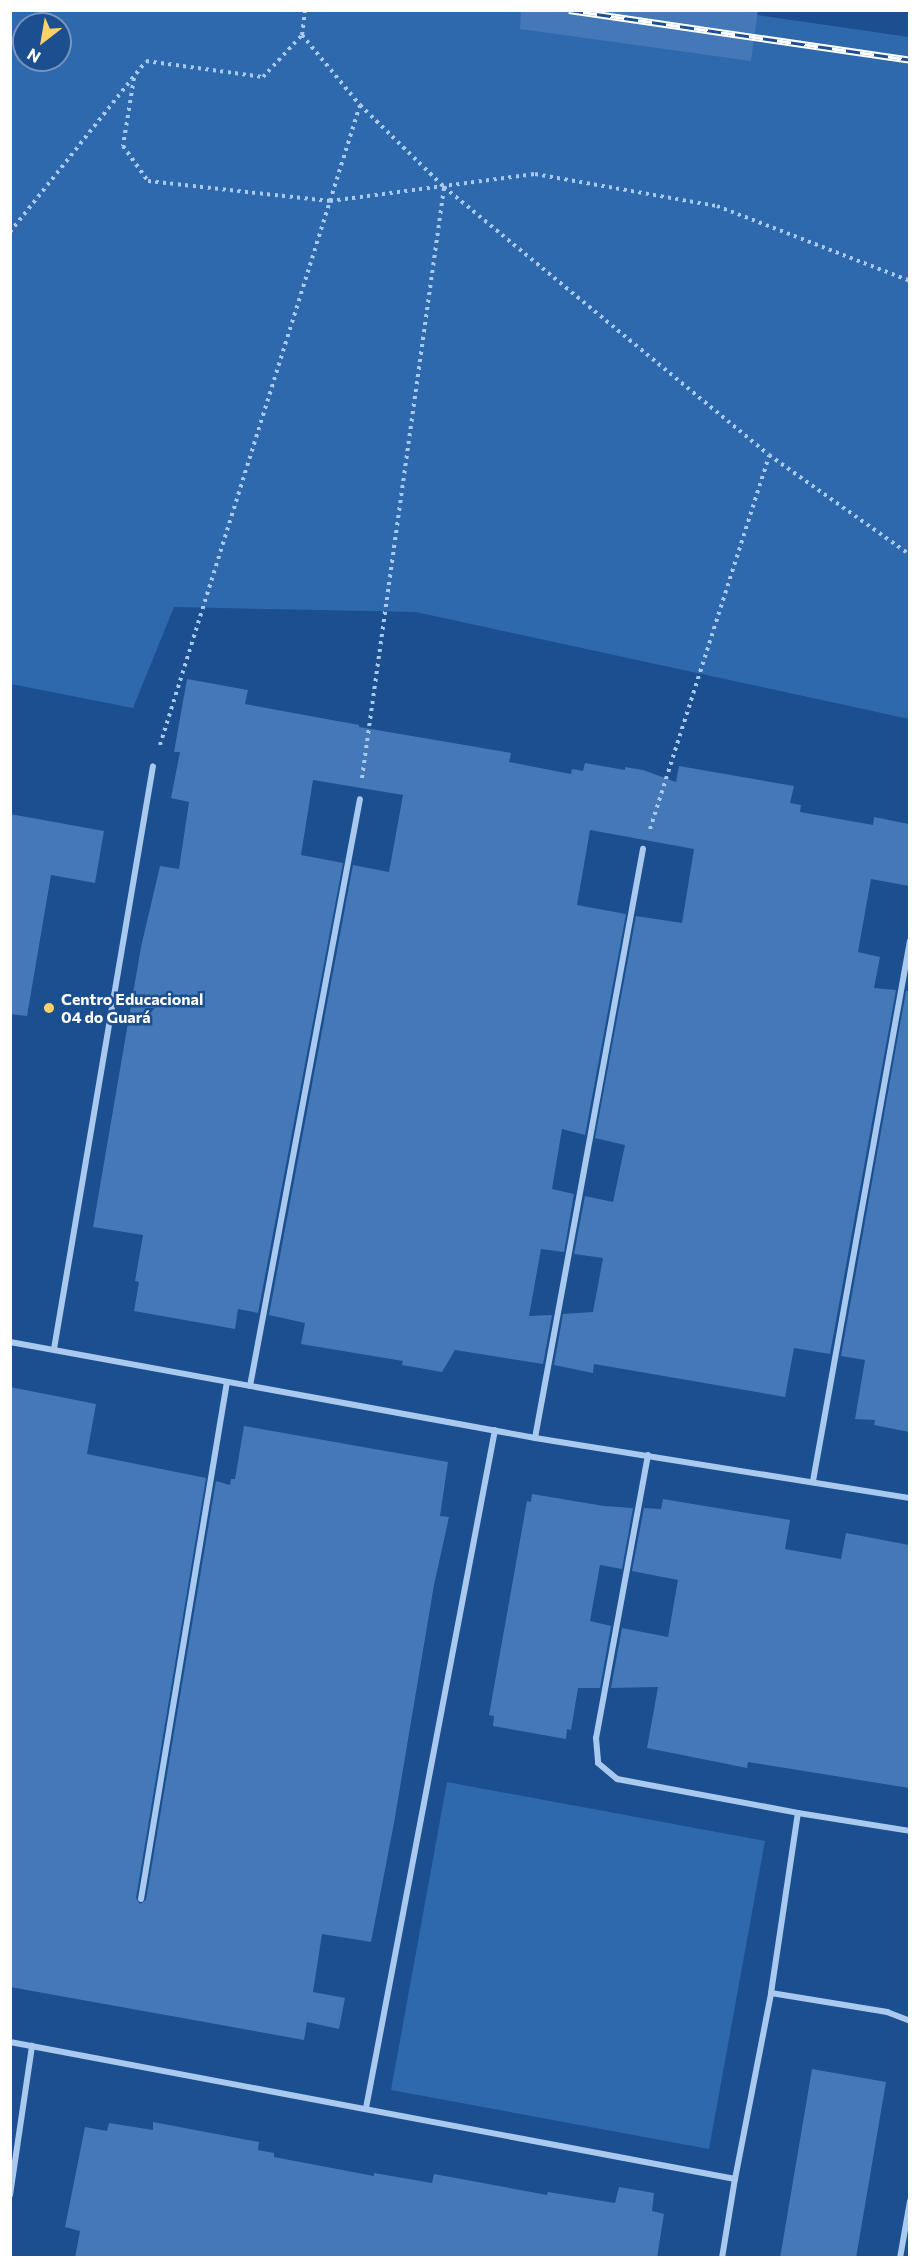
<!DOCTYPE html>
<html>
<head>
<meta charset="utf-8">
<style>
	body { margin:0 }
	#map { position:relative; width:920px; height:2268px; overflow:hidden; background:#1b4f8f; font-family:Commissioner,sans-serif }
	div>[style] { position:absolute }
	.green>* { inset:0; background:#2e69ad }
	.building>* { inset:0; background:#4478b7 }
	.path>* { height:4px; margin-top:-2px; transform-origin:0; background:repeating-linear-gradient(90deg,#a9c9ee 0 3px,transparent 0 7.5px) }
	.minor>* { height:6px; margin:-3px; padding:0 3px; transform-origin:3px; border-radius:3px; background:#a9c9ee }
	.rail>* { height:7px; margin-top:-3.5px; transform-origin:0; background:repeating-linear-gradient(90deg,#1b4f8f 0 14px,#fff 0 28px); box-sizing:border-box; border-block:2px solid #fff }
	.dots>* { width:16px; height:16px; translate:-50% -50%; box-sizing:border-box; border:3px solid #1b4f8f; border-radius:50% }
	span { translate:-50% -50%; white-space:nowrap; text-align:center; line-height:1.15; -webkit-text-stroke:5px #1b4f8f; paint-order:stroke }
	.poi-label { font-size:16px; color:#fff; font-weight:700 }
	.left { translate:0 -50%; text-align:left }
	.frame { position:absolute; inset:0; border:12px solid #fff; pointer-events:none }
	.north { position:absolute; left:12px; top:12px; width:60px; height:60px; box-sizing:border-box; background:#1b4f8f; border:2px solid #7695bc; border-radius:50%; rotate:211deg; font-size:16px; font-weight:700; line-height:24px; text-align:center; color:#fff }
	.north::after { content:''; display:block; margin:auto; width:21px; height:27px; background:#ffd166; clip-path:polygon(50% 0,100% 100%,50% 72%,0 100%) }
</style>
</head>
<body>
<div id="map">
	<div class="green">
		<i style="clip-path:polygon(evenodd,723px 10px,909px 37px,909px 719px,416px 612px,174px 607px,133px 708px,11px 684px,10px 11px,723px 10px,24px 24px,60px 24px,60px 60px,24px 60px,24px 24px)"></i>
		<i style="clip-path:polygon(447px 1782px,765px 1841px,709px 2149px,391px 2090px)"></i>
	</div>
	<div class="building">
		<i style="clip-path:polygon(521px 10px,758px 10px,751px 61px,520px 29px)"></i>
		<i style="clip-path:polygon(187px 679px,248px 690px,245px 704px,359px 725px,359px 727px,511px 753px,509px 762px,571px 774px,572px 769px,583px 771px,585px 763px,625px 770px,625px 767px,643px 770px,676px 782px,679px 766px,794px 786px,790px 803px,801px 805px,800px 812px,873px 825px,874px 817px,909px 824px,909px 886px,871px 879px,858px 952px,880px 957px,874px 988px,896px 990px,830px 1354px,794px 1348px,785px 1397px,594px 1364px,593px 1373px,554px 1365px,563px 1314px,593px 1312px,603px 1258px,574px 1254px,585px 1196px,613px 1202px,625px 1145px,595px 1138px,636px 916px,682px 923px,694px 849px,590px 830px,577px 905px,626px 914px,585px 1135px,562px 1129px,552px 1189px,574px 1194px,564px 1252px,541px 1249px,529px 1316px,552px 1315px,543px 1364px,455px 1350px,442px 1372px,402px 1365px,403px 1361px,301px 1344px,305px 1323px,269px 1315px,353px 865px,389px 872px,403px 795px,313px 780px,301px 855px,343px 863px,258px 1313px,238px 1309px,235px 1329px,134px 1311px,139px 1282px,135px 1281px,143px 1235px,93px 1227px,141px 947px,160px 866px,179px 869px,189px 802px,171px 798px,180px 752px,174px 752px)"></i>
		<i style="clip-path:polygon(10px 814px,104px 831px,95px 883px,51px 875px,27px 1016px,10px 1014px)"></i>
		<i style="clip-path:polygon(906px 991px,909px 991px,909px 1432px,874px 1425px,875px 1420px,855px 1419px,865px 1360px,841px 1356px)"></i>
		<i style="clip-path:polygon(10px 1387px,96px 1404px,87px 1454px,206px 1478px,136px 1898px,140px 1904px,146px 1900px,216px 1481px,230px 1485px,231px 1479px,235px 1479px,244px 1426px,448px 1462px,440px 1516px,449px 1517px,434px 1585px,394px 1823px,371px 1942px,322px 1934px,313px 1992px,345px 1998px,339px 2029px,307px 2022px,304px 2040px,10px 1987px)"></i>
		<i style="clip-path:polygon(532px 1494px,604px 1506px,633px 1508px,622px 1569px,600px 1565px,590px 1621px,611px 1626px,600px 1688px,578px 1688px,571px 1730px,567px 1729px,566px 1739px,493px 1726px,494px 1716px,489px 1715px,527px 1501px,531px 1502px)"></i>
		<i style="clip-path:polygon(663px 1499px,790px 1520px,785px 1549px,841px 1559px,846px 1533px,909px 1545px,909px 1788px,748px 1762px,747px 1768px,647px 1748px,658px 1687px,611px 1688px,622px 1628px,668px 1637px,678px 1580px,632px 1571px,644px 1508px,661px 1509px)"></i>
		<i style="clip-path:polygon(812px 2069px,886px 2082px,856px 2258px,780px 2258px)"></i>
		<i style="clip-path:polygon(153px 2122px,259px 2142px,258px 2150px,274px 2153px,274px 2157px,374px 2176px,374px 2173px,432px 2183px,434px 2174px,547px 2195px,548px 2192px,615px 2203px,619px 2187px,654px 2193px,652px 2211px,664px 2214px,657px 2258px,75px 2258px,80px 2231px,65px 2227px,85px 2127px,107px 2131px,109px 2123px,153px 2130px)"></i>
	</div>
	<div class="path">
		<i style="left:302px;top:35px;width:25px;rotate:-83deg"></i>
		<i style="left:134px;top:78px;width:69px;rotate:99.2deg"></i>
		<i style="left:123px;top:146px;width:43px;rotate:54.5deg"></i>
		<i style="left:148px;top:181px;width:183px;rotate:6.3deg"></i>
		<i style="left:330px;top:201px;width:207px;rotate:-7.5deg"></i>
		<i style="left:535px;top:174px;width:185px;rotate:10deg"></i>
		<i style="left:717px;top:206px;width:207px;rotate:21.2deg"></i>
		<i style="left:10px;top:232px;width:218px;rotate:-51.5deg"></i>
		<i style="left:146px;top:61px;width:118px;rotate:7.8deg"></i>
		<i style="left:263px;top:77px;width:57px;rotate:-47.1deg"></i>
		<i style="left:302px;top:35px;width:91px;rotate:50.4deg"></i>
		<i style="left:360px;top:105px;width:117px;rotate:44.3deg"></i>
		<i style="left:444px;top:187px;width:421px;rotate:39.5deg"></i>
		<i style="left:769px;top:455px;width:173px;rotate:35.3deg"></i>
		<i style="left:160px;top:745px;width:671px;rotate:-72.65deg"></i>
		<i style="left:362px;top:778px;width:596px;rotate:-82.09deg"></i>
		<i style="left:650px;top:829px;width:392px;rotate:-72.3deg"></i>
	</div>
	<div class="minor">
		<i style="left:10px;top:1342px;width:534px;rotate:10.36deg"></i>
		<i style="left:535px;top:1438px;width:380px;rotate:9.1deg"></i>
		<i style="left:54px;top:1349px;width:591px;rotate:-80.36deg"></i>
		<i style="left:250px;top:1386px;width:597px;rotate:-79.39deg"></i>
		<i style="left:535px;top:1438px;width:599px;rotate:-79.61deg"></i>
		<i style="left:648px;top:1455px;width:288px;rotate:100.4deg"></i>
		<i style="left:596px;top:1738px;width:25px;rotate:85deg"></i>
		<i style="left:598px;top:1763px;width:25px;rotate:40deg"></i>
		<i style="left:617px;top:1779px;width:184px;rotate:10.6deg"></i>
		<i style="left:813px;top:1481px;width:549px;rotate:-79.82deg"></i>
		<i style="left:141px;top:1899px;width:524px;rotate:-80.56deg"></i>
		<i style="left:771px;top:1993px;width:118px;rotate:9.3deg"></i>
		<i style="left:887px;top:2012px;width:25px;rotate:21deg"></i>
		<i style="left:10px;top:2042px;width:738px;rotate:10.7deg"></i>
		<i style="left:735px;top:2179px;width:189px;rotate:-79deg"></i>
		<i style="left:771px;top:1993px;width:182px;rotate:-81.5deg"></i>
		<i style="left:798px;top:1813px;width:113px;rotate:9.1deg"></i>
		<i style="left:366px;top:2108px;width:690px;rotate:-79.23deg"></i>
		<i style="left:10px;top:2195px;width:151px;rotate:-81.6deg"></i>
		<i style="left:722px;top:2258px;width:80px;rotate:-80.7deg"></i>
		<i style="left:900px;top:2258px;width:58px;rotate:-80deg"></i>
	</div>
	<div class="rail">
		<i style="left:569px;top:10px;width:345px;rotate:8.3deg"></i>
	</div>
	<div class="dots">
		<i style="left:49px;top:1008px;background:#ffd166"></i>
	</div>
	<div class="poi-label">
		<span class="left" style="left:61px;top:1008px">Centro Educacional<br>04 do Guará</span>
	</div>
	<div class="frame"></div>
	<div class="north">N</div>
</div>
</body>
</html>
